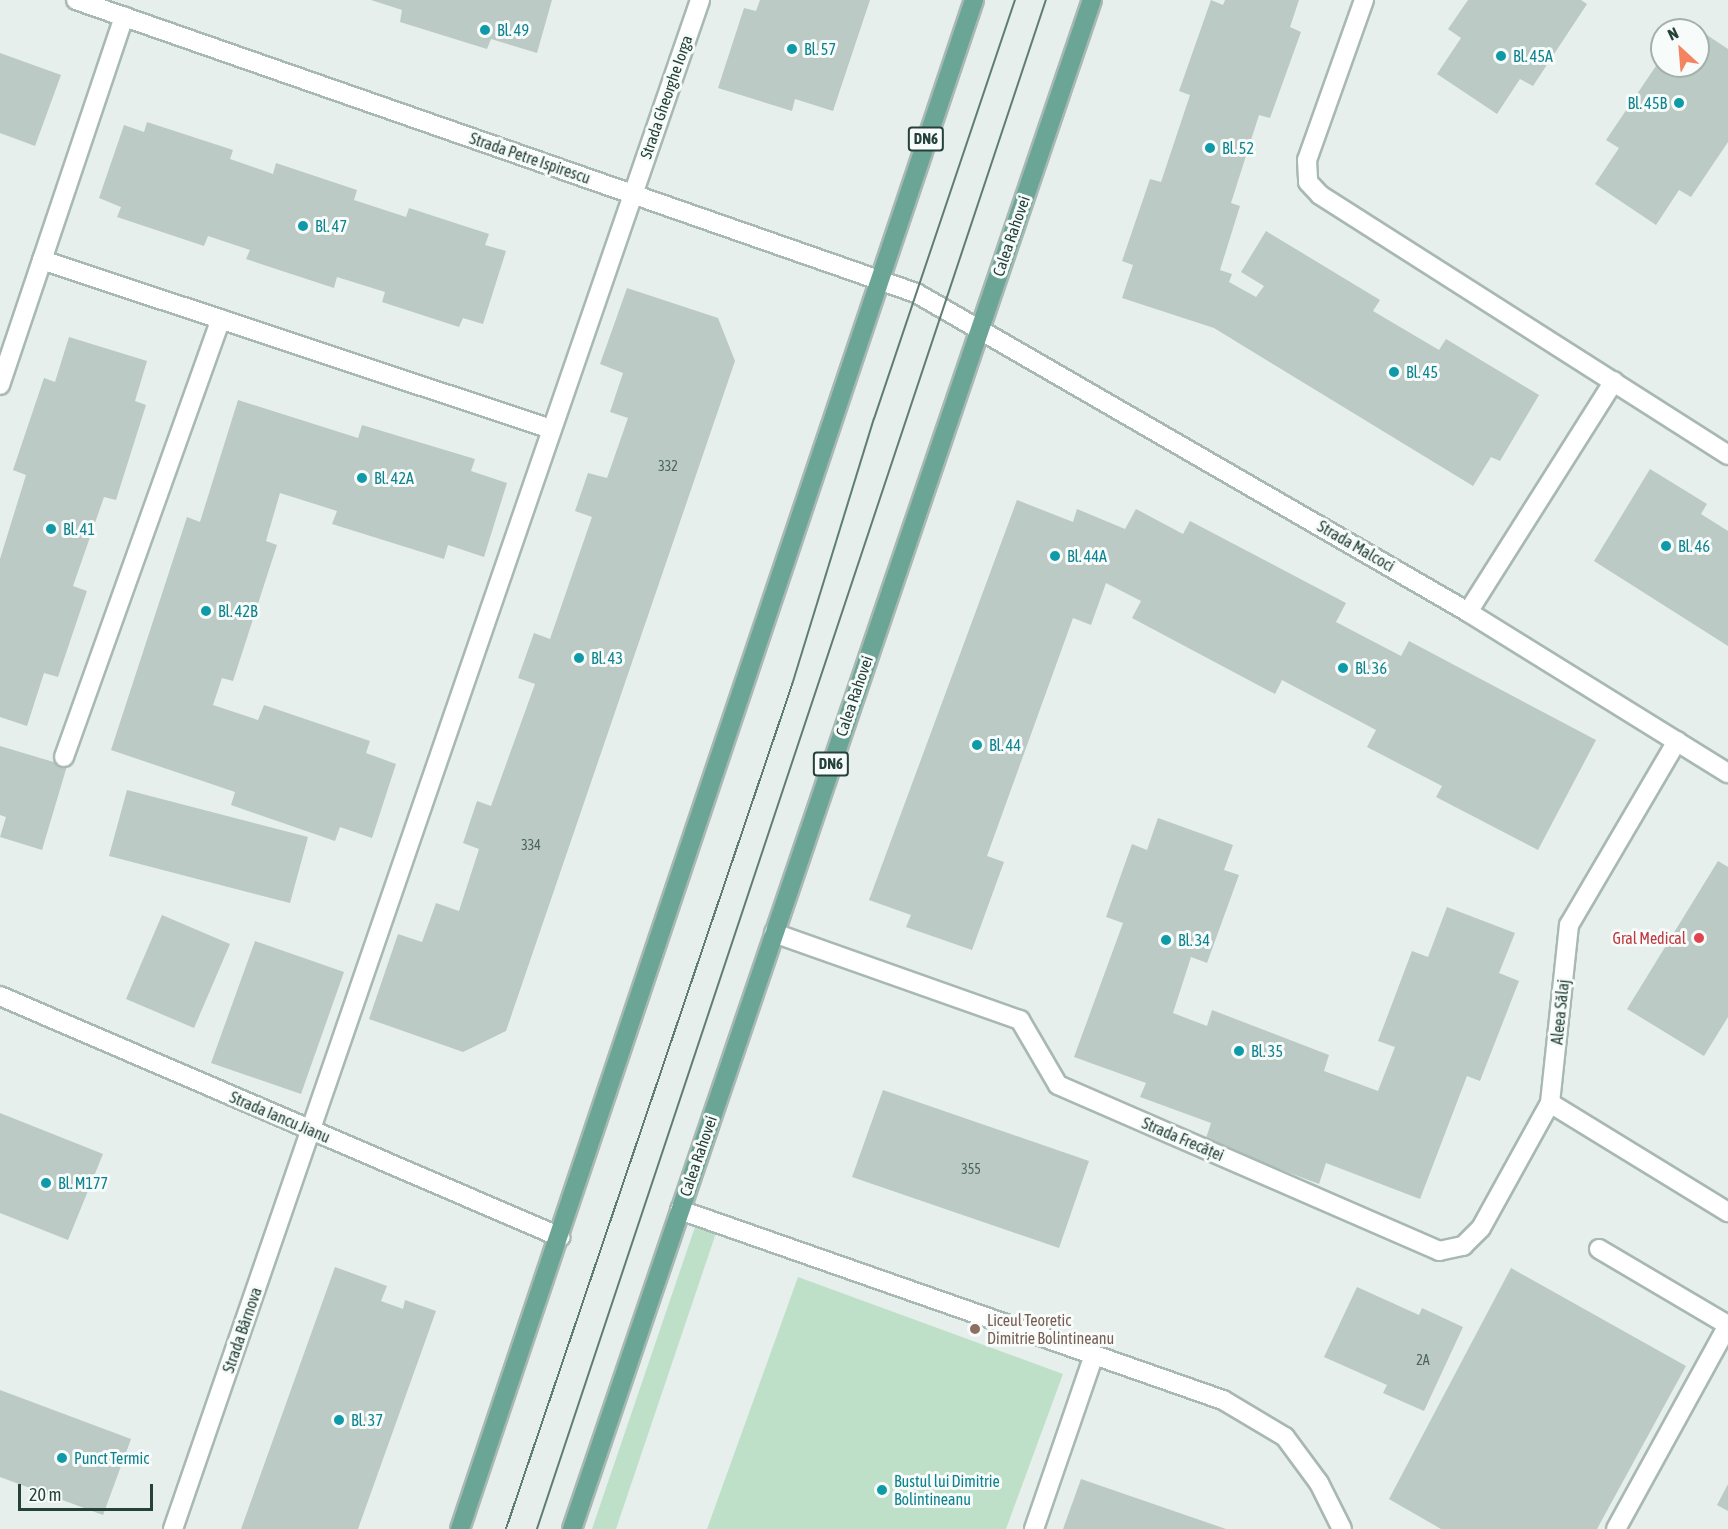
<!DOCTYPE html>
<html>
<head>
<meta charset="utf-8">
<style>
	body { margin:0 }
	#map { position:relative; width:1728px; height:1529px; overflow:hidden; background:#e6efeb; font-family:"Asap Condensed",sans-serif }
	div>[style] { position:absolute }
	.green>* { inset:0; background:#bfe0c8 }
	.building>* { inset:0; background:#bbcac4 }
	.roads { filter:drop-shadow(2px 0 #a8b8b2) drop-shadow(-2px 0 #a8b8b2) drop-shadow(0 2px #a8b8b2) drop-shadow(0 -2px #a8b8b2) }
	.minor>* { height:18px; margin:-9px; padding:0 9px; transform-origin:9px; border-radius:9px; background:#fff }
	.major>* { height:18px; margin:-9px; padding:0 9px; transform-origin:9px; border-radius:9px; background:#6aa596 }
	.tram>* { height:1.5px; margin:-0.75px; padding:0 0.75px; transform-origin:0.75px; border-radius:0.75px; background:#5f7d75 }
	.dots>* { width:16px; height:16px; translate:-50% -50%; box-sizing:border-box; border:3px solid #f7fbf9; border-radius:50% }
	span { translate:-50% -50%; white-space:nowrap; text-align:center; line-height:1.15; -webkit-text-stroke:6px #f7fbf9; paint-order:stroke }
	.number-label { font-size:14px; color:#4a645c }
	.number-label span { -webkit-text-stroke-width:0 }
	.shield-label span { padding:2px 4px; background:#f7fbf9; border:2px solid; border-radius:4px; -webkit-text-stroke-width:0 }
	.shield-label { font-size:15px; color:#24423a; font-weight:700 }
	.culture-label { font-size:16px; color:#0d838f }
	.left { translate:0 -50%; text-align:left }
	.right { translate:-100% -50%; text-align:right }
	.street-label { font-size:16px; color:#24423a }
	.health-label { font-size:16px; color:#be3a42 }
	.education-label { font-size:16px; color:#785e54 }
	.north { position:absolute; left:1650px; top:18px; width:60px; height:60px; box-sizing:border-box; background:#f7fbf9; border:2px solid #a3b1ad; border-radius:50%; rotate:334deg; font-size:16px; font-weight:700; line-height:24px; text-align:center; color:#24423a }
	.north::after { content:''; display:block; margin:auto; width:21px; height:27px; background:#f4845f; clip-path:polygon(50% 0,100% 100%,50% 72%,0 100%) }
	.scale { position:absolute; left:18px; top:1484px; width:135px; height:27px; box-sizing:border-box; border:3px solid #24423a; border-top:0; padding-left:8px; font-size:18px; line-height:21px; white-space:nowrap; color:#24423a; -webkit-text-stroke:4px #f7fbf9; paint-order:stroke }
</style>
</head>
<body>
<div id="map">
	<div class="green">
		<i style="clip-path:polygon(696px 1224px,717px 1230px,616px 1529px,592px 1529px)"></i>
		<i style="clip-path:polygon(798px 1277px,1063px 1374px,1006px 1529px,707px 1529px)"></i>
	</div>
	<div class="building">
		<i style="clip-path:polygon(371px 0,552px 0,537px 53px,491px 39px,487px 49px,400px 22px,402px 10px)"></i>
		<i style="clip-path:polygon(760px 0,870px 0,833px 111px,795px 99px,792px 111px,718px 88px,744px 8px,756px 11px)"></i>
		<i style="clip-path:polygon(1211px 0,1223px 5px,1225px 0,1299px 0,1290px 27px,1301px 32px,1270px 118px,1259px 115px,1231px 203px,1240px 206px,1220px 270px,1232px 274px,1229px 282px,1256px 297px,1264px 286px,1241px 272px,1266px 231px,1380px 300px,1373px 311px,1439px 350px,1446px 339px,1539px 395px,1500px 461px,1491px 457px,1473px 486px,1214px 328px,1122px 298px,1133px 265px,1122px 261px,1150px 179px,1161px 182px,1190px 95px,1179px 91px)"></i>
		<i style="clip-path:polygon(1468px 0,1581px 0,1587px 4px,1533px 86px,1520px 79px,1497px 114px,1437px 74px,1461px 38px,1448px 29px)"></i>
		<i style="clip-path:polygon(1698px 29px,1728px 49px,1728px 142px,1691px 197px,1679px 190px,1656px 225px,1595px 184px,1619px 148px,1606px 140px,1662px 57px,1662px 66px,1698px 66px)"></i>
		<i style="clip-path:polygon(0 53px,61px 75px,35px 146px,0 133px)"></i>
		<i style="clip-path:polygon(147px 122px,233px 150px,230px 159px,273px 174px,276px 163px,357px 190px,354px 200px,406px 217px,409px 208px,489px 234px,485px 245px,506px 251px,483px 324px,463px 318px,459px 327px,382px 302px,385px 292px,337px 277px,334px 288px,246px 259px,250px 250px,208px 236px,204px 246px,117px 217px,121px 207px,99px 198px,124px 125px,144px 132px)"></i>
		<i style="clip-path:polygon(627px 288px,718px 318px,735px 361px,506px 1031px,463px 1052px,369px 1019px,398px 934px,422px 942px,436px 903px,459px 911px,479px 849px,463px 843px,477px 801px,491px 806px,535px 684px,518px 678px,534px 633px,550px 639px,592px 517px,575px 511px,588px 473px,607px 478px,628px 418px,610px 412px,623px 373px,600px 364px)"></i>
		<i style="clip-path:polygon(69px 337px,147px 361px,135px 401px,146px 405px,116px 500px,104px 497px,73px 586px,87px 591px,58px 677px,44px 673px,27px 726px,0 717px,0 559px,26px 475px,13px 470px,44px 378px,55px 382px)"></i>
		<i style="clip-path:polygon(238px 400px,358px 438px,362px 425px,475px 459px,471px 471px,507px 483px,484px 557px,448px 545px,444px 559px,332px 524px,337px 511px,280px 493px,266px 541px,277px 545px,233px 681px,222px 678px,213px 705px,258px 720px,264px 705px,370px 741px,366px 753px,396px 764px,372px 838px,340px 827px,335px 841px,231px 805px,235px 792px,111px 750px,187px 517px,200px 522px)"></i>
		<i style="clip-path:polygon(1650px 469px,1707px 504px,1701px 514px,1728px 531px,1728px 646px,1594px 561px)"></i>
		<i style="clip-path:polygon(1017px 500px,1073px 522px,1077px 509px,1125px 529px,1136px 509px,1183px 534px,1190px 521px,1346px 603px,1336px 622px,1401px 656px,1409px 641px,1596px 740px,1538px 850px,1436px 797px,1442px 786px,1367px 747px,1376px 730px,1282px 680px,1275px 694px,1132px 618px,1141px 601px,1106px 583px,1091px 625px,1073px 618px,987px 856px,1004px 862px,972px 950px,906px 927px,911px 915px,869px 900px)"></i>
		<i style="clip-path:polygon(0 746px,67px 766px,42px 850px,0 837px,6px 817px,0 815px)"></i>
		<i style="clip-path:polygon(127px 790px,308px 837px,290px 903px,109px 856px)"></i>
		<i style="clip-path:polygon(1158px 818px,1233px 845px,1224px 870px,1239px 875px,1207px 963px,1191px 957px,1173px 1013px,1207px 1026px,1212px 1010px,1329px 1055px,1324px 1071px,1378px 1091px,1395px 1047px,1378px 1041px,1412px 951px,1428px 957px,1447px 907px,1515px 933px,1499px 973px,1519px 981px,1480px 1081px,1467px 1076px,1420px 1199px,1326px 1163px,1319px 1184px,1205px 1141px,1211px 1123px,1140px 1097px,1146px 1083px,1074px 1057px,1123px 923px,1106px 917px,1132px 844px,1147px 850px)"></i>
		<i style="clip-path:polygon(1718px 861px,1728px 867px,1728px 1017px,1704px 1056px,1627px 1009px)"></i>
		<i style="clip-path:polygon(162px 915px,230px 944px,194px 1028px,126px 999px)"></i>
		<i style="clip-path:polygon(255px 941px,344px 972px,301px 1094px,211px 1063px)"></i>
		<i style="clip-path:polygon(883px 1090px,1089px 1161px,1059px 1248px,852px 1177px)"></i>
		<i style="clip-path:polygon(0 1113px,103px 1154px,68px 1240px,0 1213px)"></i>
		<i style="clip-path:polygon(335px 1267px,387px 1286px,381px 1301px,403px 1309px,405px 1300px,436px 1311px,358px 1529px,241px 1529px)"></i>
		<i style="clip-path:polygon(1511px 1268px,1686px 1366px,1597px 1529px,1441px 1529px,1389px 1499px)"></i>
		<i style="clip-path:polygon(1357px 1287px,1419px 1315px,1422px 1308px,1463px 1327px,1424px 1411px,1383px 1393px,1387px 1385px,1324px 1357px)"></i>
		<i style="clip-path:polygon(0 1390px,131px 1439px,103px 1515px,0 1477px)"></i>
		<i style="clip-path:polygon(1081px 1479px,1226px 1529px,1063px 1529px)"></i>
		<i style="clip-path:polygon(1728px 1484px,1728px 1511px,1717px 1505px)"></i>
	</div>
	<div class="roads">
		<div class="minor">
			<i style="left:76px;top:0;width:890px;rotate:19.23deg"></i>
			<i style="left:916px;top:293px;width:638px;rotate:30.02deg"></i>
			<i style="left:1468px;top:612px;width:306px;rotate:31.8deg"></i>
			<i style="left:1364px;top:0;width:170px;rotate:109.6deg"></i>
			<i style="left:1307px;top:160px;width:22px;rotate:87deg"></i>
			<i style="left:1308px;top:182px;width:18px;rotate:47deg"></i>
			<i style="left:1320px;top:195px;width:484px;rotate:32.5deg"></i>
			<i style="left:42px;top:260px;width:536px;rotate:18.37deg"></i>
			<i style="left:0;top:385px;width:389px;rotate:-71.4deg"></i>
			<i style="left:1468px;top:612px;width:273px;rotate:-57.7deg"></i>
			<i style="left:1677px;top:741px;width:213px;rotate:120.4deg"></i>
			<i style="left:1569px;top:925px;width:179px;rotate:96.1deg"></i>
			<i style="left:1550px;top:1103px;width:209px;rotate:31.5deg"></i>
			<i style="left:64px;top:757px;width:465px;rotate:-70.3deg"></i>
			<i style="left:774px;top:933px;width:261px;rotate:19.5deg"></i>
			<i style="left:1020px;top:1020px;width:75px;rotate:59.7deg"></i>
			<i style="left:1058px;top:1085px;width:416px;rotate:23.5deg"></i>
			<i style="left:1439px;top:1251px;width:25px;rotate:-12deg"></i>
			<i style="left:1463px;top:1246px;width:25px;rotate:-45deg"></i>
			<i style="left:1481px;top:1228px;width:143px;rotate:-61.1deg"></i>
			<i style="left:0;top:996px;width:610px;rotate:23.28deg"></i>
			<i style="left:680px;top:1210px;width:575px;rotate:19.29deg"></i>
			<i style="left:1223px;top:1400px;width:72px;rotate:30.8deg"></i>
			<i style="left:1285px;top:1437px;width:57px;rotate:53.5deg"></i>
			<i style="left:1319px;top:1483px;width:51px;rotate:63.4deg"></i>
			<i style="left:1599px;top:1249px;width:150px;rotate:30.5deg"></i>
			<i style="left:173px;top:1529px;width:1617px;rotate:-70.98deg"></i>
			<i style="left:1034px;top:1529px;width:184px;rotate:-71deg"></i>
			<i style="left:1616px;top:1529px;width:233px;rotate:-61.2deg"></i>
		</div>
		<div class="major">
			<i style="left:460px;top:1529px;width:1613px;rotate:-71.42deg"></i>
			<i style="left:572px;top:1529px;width:1615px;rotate:-71.22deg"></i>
		</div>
	</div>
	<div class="tram">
		<i style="left:506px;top:1529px;width:891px;rotate:-71.28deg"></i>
		<i style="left:792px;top:685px;width:278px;rotate:-72.9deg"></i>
		<i style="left:874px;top:419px;width:442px;rotate:-71.4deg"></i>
		<i style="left:537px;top:1529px;width:1611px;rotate:-71.59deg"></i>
	</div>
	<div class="dots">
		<i style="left:485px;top:30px;background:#0f9aa8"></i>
		<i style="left:792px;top:49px;background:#0f9aa8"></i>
		<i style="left:1501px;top:56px;background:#0f9aa8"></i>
		<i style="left:1679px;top:103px;background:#0f9aa8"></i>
		<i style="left:1210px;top:148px;background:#0f9aa8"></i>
		<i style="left:303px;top:226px;background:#0f9aa8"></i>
		<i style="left:1394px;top:372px;background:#0f9aa8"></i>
		<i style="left:362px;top:478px;background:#0f9aa8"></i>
		<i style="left:51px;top:529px;background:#0f9aa8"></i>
		<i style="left:1666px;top:546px;background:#0f9aa8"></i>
		<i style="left:1055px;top:556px;background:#0f9aa8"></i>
		<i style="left:206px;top:611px;background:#0f9aa8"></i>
		<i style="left:579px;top:658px;background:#0f9aa8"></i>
		<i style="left:1343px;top:668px;background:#0f9aa8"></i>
		<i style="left:977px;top:745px;background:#0f9aa8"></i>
		<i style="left:1699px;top:938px;background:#e0444e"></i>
		<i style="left:1166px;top:940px;background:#0f9aa8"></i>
		<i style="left:1239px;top:1051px;background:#0f9aa8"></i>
		<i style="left:46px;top:1183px;background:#0f9aa8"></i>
		<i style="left:975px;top:1329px;background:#8d6e63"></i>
		<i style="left:339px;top:1420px;background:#0f9aa8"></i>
		<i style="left:62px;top:1458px;background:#0f9aa8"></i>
		<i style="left:882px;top:1490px;background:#0f9aa8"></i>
	</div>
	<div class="number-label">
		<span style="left:668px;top:466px">332</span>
		<span style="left:531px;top:845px">334</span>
		<span style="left:971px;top:1169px">355</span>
		<span style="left:1423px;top:1360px">2A</span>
	</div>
	<div class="shield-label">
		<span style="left:926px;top:139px">DN6</span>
		<span style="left:831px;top:764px">DN6</span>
	</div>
	<div class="culture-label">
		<span class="left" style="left:497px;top:30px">Bl. 49</span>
		<span class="left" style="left:804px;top:49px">Bl. 57</span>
		<span class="left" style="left:1513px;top:56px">Bl. 45A</span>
		<span class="right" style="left:1667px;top:103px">Bl. 45B</span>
		<span class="left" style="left:1222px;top:148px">Bl. 52</span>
		<span class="left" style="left:315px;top:226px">Bl. 47</span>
		<span class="left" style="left:1406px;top:372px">Bl. 45</span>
		<span class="left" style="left:374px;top:478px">Bl. 42A</span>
		<span class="left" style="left:63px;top:529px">Bl. 41</span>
		<span class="left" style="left:1678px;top:546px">Bl. 46</span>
		<span class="left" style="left:1067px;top:556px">Bl. 44A</span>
		<span class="left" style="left:218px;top:611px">Bl. 42B</span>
		<span class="left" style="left:591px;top:658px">Bl. 43</span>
		<span class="left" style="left:1355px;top:668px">Bl. 36</span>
		<span class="left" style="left:989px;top:745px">Bl. 44</span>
		<span class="left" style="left:1178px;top:940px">Bl. 34</span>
		<span class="left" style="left:1251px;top:1051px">Bl. 35</span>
		<span class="left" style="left:58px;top:1183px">Bl. M177</span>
		<span class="left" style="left:351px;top:1420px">Bl. 37</span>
		<span class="left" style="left:74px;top:1458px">Punct Termic</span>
		<span class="left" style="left:894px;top:1490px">Bustul lui Dimitrie<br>Bolintineanu</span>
	</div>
	<div class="street-label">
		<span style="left:666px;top:97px;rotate:-71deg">Strada Gheorghe Iorga</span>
		<span style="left:530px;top:158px;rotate:19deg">Strada Petre Ispirescu</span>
		<span style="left:1011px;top:236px;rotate:-71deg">Calea Rahovei</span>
		<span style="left:1356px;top:546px;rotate:30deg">Strada Malcoci</span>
		<span style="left:854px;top:696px;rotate:-71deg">Calea Rahovei</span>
		<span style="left:1560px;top:1012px;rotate:-84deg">Aleea Sălaj</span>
		<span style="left:280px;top:1117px;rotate:23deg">Strada Iancu Jianu</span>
		<span style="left:1183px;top:1139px;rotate:23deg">Strada Frecăței</span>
		<span style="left:698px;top:1156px;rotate:-71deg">Calea Rahovei</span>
		<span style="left:242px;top:1330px;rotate:-71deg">Strada Bârnova</span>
	</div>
	<div class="health-label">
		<span class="right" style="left:1686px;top:938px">Gral Medical</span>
	</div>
	<div class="education-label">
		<span class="left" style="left:987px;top:1329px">Liceul Teoretic<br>Dimitrie Bolintineanu</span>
	</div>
	<div class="north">N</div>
	<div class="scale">20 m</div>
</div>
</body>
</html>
